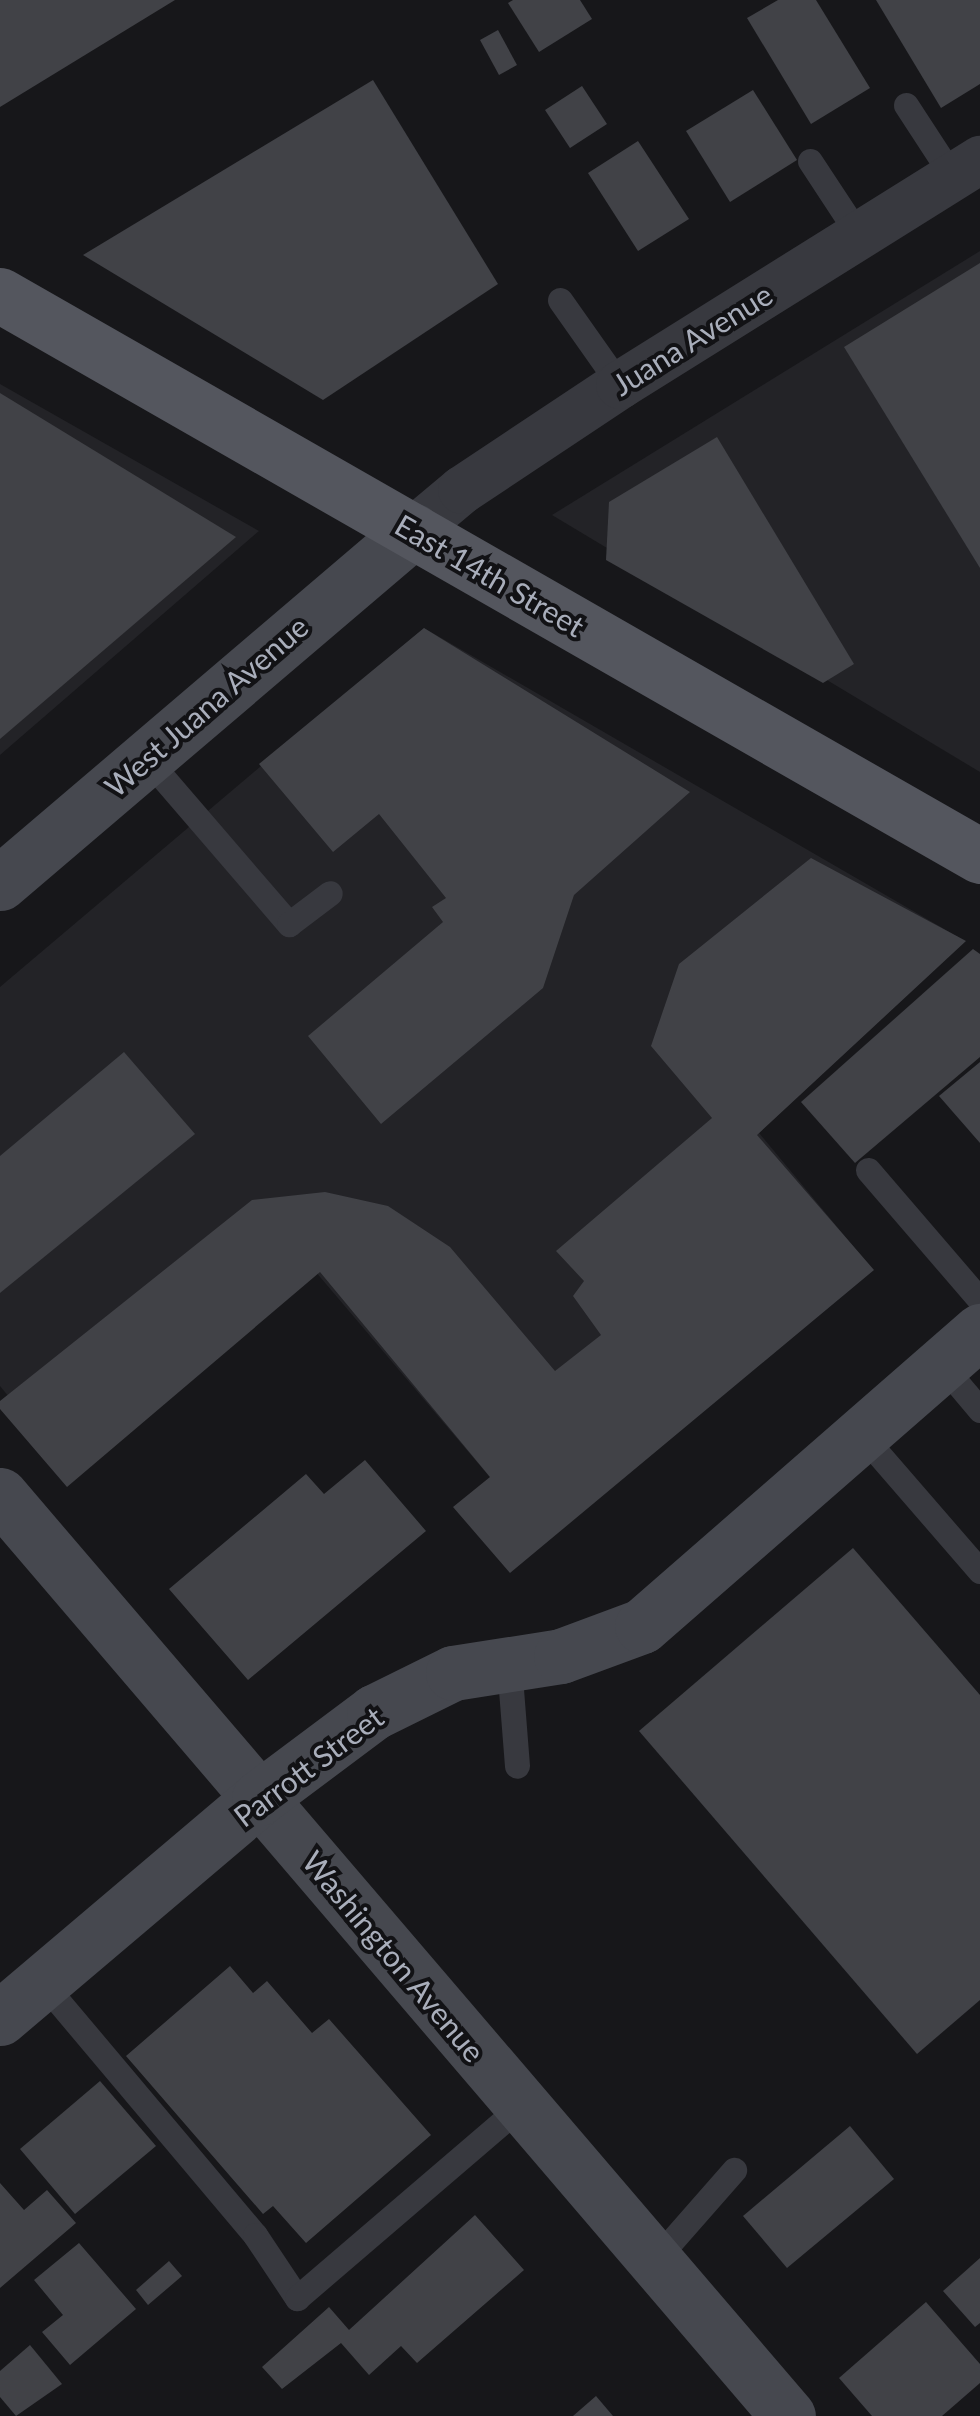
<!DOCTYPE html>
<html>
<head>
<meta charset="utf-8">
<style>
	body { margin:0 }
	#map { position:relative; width:980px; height:2416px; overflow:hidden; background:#17171a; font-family:Lato,sans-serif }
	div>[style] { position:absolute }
	.built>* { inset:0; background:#232327 }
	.building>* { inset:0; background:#414247 }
	.lane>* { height:25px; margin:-12.5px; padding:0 12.5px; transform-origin:12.5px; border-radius:12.5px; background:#38393f }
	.street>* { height:48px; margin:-24px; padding:0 24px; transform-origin:24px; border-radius:24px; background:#38393f }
	.secondary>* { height:55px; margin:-27.5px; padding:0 27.5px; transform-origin:27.5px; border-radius:27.5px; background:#46484f }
	.primary>* { height:55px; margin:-27.5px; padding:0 27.5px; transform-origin:27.5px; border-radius:27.5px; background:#54565e }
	span { translate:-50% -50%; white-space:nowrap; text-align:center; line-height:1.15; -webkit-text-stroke:8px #121215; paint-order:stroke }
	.street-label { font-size:30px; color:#a9aebb }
</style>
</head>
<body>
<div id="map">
	<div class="built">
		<i style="clip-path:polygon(980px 251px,980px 772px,552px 515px)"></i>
		<i style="clip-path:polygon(0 384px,259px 531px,0 755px)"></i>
		<i style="clip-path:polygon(424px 628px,965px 941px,759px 1133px,873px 1270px,544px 1541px,315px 1271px,73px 1475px,0 1386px,0 987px)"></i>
	</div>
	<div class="building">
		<i style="clip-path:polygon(0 0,175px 0,0 107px)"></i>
		<i style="clip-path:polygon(513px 0,580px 0,592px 19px,539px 52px,508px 3px)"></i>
		<i style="clip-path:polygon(778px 0,816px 0,870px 88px,811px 124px,747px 18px)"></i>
		<i style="clip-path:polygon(876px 0,980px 0,980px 84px,941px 108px)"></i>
		<i style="clip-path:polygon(498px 30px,517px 65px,499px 75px,480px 40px)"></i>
		<i style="clip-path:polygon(373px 80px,498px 284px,323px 400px,83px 255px)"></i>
		<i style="clip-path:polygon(582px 86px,607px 124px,570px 148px,545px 110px)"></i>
		<i style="clip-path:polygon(753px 90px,797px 160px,730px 202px,686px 131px)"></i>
		<i style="clip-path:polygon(638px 141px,689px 219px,638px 251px,588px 173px)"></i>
		<i style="clip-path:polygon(980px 263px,980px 568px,844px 347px)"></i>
		<i style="clip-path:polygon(0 393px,236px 537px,0 739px)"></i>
		<i style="clip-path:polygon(717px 437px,854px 664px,823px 683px,606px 560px,609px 502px)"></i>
		<i style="clip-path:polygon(424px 628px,690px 792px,574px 895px,543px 988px,381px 1124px,308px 1036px,443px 922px,432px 907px,446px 898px,379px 814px,333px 852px,259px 764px)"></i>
		<i style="clip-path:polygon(811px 858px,966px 941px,757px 1135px,874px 1270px,510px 1573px,453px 1507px,490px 1477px,320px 1272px,67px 1487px,0 1409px,0 1401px,252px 1200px,325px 1192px,388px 1206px,450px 1247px,555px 1371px,601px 1335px,573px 1296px,584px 1281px,556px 1251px,712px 1118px,651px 1046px,679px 964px)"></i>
		<i style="clip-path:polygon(973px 949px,980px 954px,980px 1057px,855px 1163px,801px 1102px)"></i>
		<i style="clip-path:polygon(124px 1052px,195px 1134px,0 1293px,0 1156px)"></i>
		<i style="clip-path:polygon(980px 1062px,980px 1143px,939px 1096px)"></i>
		<i style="clip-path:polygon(365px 1460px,426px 1531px,248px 1680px,169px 1589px,306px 1474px,324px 1494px)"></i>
		<i style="clip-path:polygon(853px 1548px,980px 1695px,980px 2000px,917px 2054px,639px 1731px)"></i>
		<i style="clip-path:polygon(230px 1966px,253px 1993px,267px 1981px,312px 2033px,329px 2019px,431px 2135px,306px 2243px,273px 2206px,263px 2214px,126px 2056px)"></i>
		<i style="clip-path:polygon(100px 2081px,156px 2146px,75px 2214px,20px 2149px)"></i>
		<i style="clip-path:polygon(850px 2126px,894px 2179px,787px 2268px,743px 2216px)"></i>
		<i style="clip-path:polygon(0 2183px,24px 2210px,47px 2190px,76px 2223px,0 2288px)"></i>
		<i style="clip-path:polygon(475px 2215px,524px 2270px,417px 2363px,401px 2346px,369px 2375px,341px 2343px,282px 2389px,262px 2367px,329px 2307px,349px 2330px)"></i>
		<i style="clip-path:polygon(79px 2243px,136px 2309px,70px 2365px,42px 2332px,63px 2315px,34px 2280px)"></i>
		<i style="clip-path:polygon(980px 2258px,980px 2323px,975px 2327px,943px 2291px)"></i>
		<i style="clip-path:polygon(169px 2261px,182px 2276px,148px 2305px,136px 2290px)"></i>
		<i style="clip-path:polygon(926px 2302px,980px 2364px,980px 2383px,942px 2416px,872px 2416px,839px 2378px)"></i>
		<i style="clip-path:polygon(30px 2345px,62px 2384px,16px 2416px,0 2397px,0 2371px)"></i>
		<i style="clip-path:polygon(596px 2396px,613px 2416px,573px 2416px)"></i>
	</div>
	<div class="lane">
		<i style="left:906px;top:105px;width:86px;rotate:56.9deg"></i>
		<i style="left:810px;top:161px;width:87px;rotate:56.7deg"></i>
		<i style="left:560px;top:300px;width:104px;rotate:54.8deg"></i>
		<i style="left:147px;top:759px;width:218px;rotate:49.3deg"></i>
		<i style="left:289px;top:924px;width:51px;rotate:-37.1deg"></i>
		<i style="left:868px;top:1170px;width:172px;rotate:49.3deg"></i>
		<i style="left:942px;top:1365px;width:59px;rotate:49.8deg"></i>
		<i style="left:862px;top:1435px;width:180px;rotate:49.1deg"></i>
		<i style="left:509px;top:1664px;width:102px;rotate:85.5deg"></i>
		<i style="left:42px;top:1982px;width:331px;rotate:49.9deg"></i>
		<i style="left:255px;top:2235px;width:76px;rotate:56.3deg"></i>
		<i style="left:297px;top:2298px;width:296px;rotate:-40.6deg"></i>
		<i style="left:655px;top:2260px;width:120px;rotate:-48.7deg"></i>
	</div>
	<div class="street">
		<i style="left:413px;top:531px;width:64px;rotate:-39.9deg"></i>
		<i style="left:462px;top:490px;width:190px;rotate:-33.6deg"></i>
		<i style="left:620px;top:385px;width:425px;rotate:-32deg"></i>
	</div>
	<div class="secondary">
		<i style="left:0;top:883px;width:543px;rotate:-40.44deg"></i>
		<i style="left:0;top:1495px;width:1212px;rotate:49.45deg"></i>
		<i style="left:0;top:2018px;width:340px;rotate:-40.3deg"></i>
		<i style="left:259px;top:1798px;width:144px;rotate:-36.8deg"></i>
		<i style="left:374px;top:1712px;width:88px;rotate:-26.3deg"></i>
		<i style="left:453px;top:1673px;width:109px;rotate:-8.9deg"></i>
		<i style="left:561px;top:1656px;width:86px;rotate:-20.3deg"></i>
		<i style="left:642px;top:1626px;width:449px;rotate:-41.1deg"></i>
	</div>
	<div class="primary">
		<i style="left:0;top:295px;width:1129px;rotate:29.79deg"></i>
	</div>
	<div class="street-label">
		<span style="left:692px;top:339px;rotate:-32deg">Juana Avenue</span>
		<span style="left:490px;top:575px;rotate:30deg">East 14th Street</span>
		<span style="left:206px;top:706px;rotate:-41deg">West Juana Avenue</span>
		<span style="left:308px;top:1766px;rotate:-37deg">Parrott Street</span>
		<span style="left:394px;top:1956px;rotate:50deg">Washington Avenue</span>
	</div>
</div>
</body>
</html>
